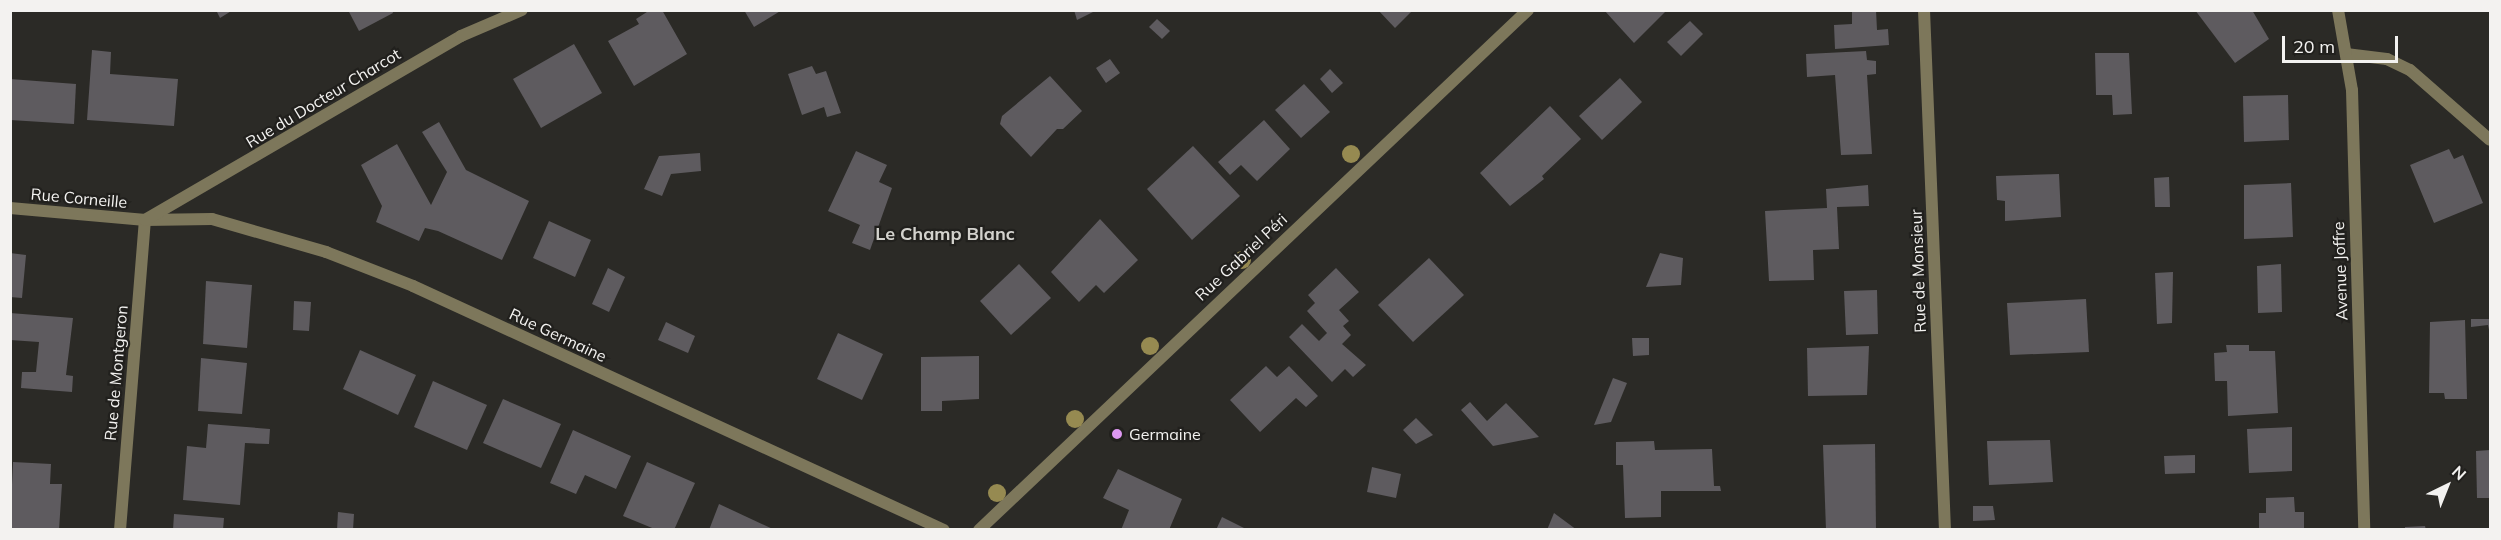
<!DOCTYPE html>
<html>
<head>
<meta charset="utf-8">
<style>
	body { margin:0 }
	#map { position:relative; width:2501px; height:540px; overflow:hidden; background:#2b2a26; font-family:Mulish,sans-serif }
	div>[style] { position:absolute }
	.building>* { inset:0; background:#5e5b5f }
	.minor>* { height:12px; margin:-6px; padding:0 6px; transform-origin:6px; border-radius:6px; background:#7d775b }
	.tertiary>* { height:12px; margin:-6px; padding:0 6px; transform-origin:6px; border-radius:6px; background:#7d775b }
	.trees>* { width:18px; height:18px; margin:-9px; border-radius:50%; background:#968a51 }
	.dots>* { width:16px; height:16px; translate:-50% -50%; box-sizing:border-box; border:3px solid #21201d; border-radius:50% }
	span { translate:-50% -50%; white-space:nowrap; text-align:center; line-height:1.15; -webkit-text-stroke:4.5px #21201d; paint-order:stroke }
	.street-label { font-size:16px; color:#f3f2f0 }
	.poi-label { font-size:16px; color:#f3f2f0 }
	.left { translate:0 -50%; text-align:left }
	.neighbourhood-label { font-size:18px; color:#d3d2cd; font-weight:700 }
	.frame { position:absolute; inset:0; border:12px solid #f3f2f0; pointer-events:none }
	.north { position:absolute; left:2417px; top:456px; width:60px; height:60px; -webkit-text-stroke:4px #21201d; paint-order:stroke; rotate:43deg; font-size:16px; font-weight:700; line-height:24px; text-align:center; color:#f3f2f0 }
	.north::after { content:''; display:block; margin:auto; width:21px; height:27px; background:#f3f2f0; clip-path:polygon(50% 0,100% 100%,50% 72%,0 100%) }
	.scale { position:absolute; left:2282px; top:36px; width:116px; height:27px; box-sizing:border-box; border:3px solid #f3f2f0; border-top:0; padding-left:8px; font-size:18px; line-height:21px; white-space:nowrap; color:#f3f2f0; -webkit-text-stroke:4px #21201d; paint-order:stroke }
</style>
</head>
<body>
<div id="map">
	<div class="building">
		<i style="clip-path:polygon(216px 10px,233px 10px,220px 18px)"></i>
		<i style="clip-path:polygon(348px 10px,392px 10px,393px 13px,359px 31px)"></i>
		<i style="clip-path:polygon(650px 10px,662px 10px,687px 54px,634px 86px,608px 41px,639px 24px,636px 19px)"></i>
		<i style="clip-path:polygon(744px 10px,782px 10px,754px 27px)"></i>
		<i style="clip-path:polygon(1074px 10px,1097px 10px,1077px 20px)"></i>
		<i style="clip-path:polygon(1378px 10px,1413px 10px,1395px 28px)"></i>
		<i style="clip-path:polygon(1604px 10px,1667px 10px,1634px 43px)"></i>
		<i style="clip-path:polygon(1852px 10px,1876px 10px,1877px 30px,1888px 29px,1889px 45px,1835px 49px,1834px 25px,1852px 24px)"></i>
		<i style="clip-path:polygon(2195px 10px,2252px 10px,2269px 39px,2235px 63px)"></i>
		<i style="clip-path:polygon(1157px 19px,1170px 31px,1162px 39px,1149px 27px)"></i>
		<i style="clip-path:polygon(1690px 21px,1703px 34px,1681px 56px,1667px 42px)"></i>
		<i style="clip-path:polygon(574px 44px,602px 93px,541px 128px,513px 79px)"></i>
		<i style="clip-path:polygon(92px 50px,111px 52px,110px 74px,178px 79px,174px 126px,87px 120px)"></i>
		<i style="clip-path:polygon(1866px 51px,1867px 60px,1876px 61px,1876px 74px,1867px 75px,1872px 154px,1841px 155px,1835px 75px,1807px 77px,1806px 54px)"></i>
		<i style="clip-path:polygon(2095px 53px,2129px 53px,2132px 114px,2113px 115px,2112px 95px,2096px 95px)"></i>
		<i style="clip-path:polygon(1110px 59px,1120px 73px,1106px 83px,1096px 68px)"></i>
		<i style="clip-path:polygon(812px 66px,816px 74px,826px 71px,841px 113px,827px 117px,824px 107px,802px 115px,788px 74px)"></i>
		<i style="clip-path:polygon(1330px 69px,1343px 83px,1332px 93px,1320px 79px)"></i>
		<i style="clip-path:polygon(1050px 76px,1082px 111px,1063px 129px,1057px 129px,1031px 157px,1000px 124px,1002px 116px)"></i>
		<i style="clip-path:polygon(1620px 78px,1642px 102px,1602px 140px,1579px 116px)"></i>
		<i style="clip-path:polygon(10px 79px,76px 84px,74px 124px,10px 120px)"></i>
		<i style="clip-path:polygon(1304px 84px,1330px 112px,1301px 138px,1275px 110px)"></i>
		<i style="clip-path:polygon(2288px 95px,2289px 140px,2244px 142px,2243px 96px)"></i>
		<i style="clip-path:polygon(1550px 106px,1581px 139px,1542px 176px,1544px 179px,1510px 206px,1480px 173px)"></i>
		<i style="clip-path:polygon(1264px 120px,1290px 149px,1257px 181px,1241px 165px,1230px 175px,1218px 162px)"></i>
		<i style="clip-path:polygon(439px 122px,466px 170px,529px 201px,502px 260px,438px 231px,425px 228px,419px 241px,376px 222px,382px 206px,361px 165px,397px 144px,431px 205px,447px 172px,422px 132px)"></i>
		<i style="clip-path:polygon(1193px 146px,1240px 196px,1192px 240px,1147px 189px)"></i>
		<i style="clip-path:polygon(2449px 149px,2454px 159px,2463px 155px,2483px 203px,2434px 223px,2410px 165px)"></i>
		<i style="clip-path:polygon(856px 151px,887px 165px,879px 182px,892px 188px,870px 250px,852px 243px,860px 225px,828px 211px)"></i>
		<i style="clip-path:polygon(700px 153px,701px 171px,671px 174px,662px 196px,644px 189px,659px 156px)"></i>
		<i style="clip-path:polygon(2059px 174px,2061px 217px,2005px 221px,2005px 201px,1997px 200px,1996px 176px)"></i>
		<i style="clip-path:polygon(2169px 177px,2170px 207px,2155px 207px,2154px 178px)"></i>
		<i style="clip-path:polygon(2291px 183px,2293px 237px,2244px 239px,2244px 185px)"></i>
		<i style="clip-path:polygon(1868px 185px,1869px 206px,1837px 207px,1839px 249px,1813px 250px,1814px 280px,1769px 281px,1765px 211px,1827px 208px,1826px 189px)"></i>
		<i style="clip-path:polygon(1100px 219px,1138px 260px,1104px 293px,1096px 285px,1079px 302px,1051px 272px)"></i>
		<i style="clip-path:polygon(549px 221px,591px 240px,575px 277px,533px 258px)"></i>
		<i style="clip-path:polygon(10px 253px,26px 255px,22px 298px,10px 297px)"></i>
		<i style="clip-path:polygon(1660px 253px,1683px 258px,1681px 285px,1646px 287px)"></i>
		<i style="clip-path:polygon(1429px 258px,1464px 295px,1413px 342px,1378px 305px)"></i>
		<i style="clip-path:polygon(1019px 264px,1051px 298px,1011px 335px,980px 301px)"></i>
		<i style="clip-path:polygon(2281px 264px,2282px 312px,2258px 313px,2257px 266px)"></i>
		<i style="clip-path:polygon(608px 268px,625px 277px,609px 312px,592px 304px)"></i>
		<i style="clip-path:polygon(1336px 268px,1359px 292px,1339px 310px,1349px 321px,1343px 326px,1351px 335px,1342px 344px,1366px 365px,1353px 377px,1345px 369px,1332px 382px,1289px 337px,1302px 324px,1319px 341px,1327px 333px,1307px 311px,1315px 303px,1308px 295px)"></i>
		<i style="clip-path:polygon(2173px 272px,2172px 323px,2157px 324px,2155px 273px)"></i>
		<i style="clip-path:polygon(206px 281px,252px 285px,247px 348px,203px 344px)"></i>
		<i style="clip-path:polygon(1877px 290px,1878px 334px,1846px 335px,1844px 291px)"></i>
		<i style="clip-path:polygon(2086px 299px,2089px 352px,2010px 355px,2007px 303px)"></i>
		<i style="clip-path:polygon(294px 301px,311px 302px,309px 331px,293px 330px)"></i>
		<i style="clip-path:polygon(10px 313px,73px 318px,66px 375px,73px 376px,72px 392px,21px 388px,22px 372px,36px 372px,39px 342px,10px 340px)"></i>
		<i style="clip-path:polygon(2471px 319px,2490px 319px,2490px 335px,2488px 325px,2471px 327px)"></i>
		<i style="clip-path:polygon(2465px 320px,2467px 399px,2445px 399px,2444px 393px,2429px 393px,2430px 322px)"></i>
		<i style="clip-path:polygon(666px 322px,695px 336px,688px 353px,658px 340px)"></i>
		<i style="clip-path:polygon(838px 333px,883px 354px,862px 400px,817px 379px)"></i>
		<i style="clip-path:polygon(1632px 338px,1649px 338px,1649px 355px,1633px 356px)"></i>
		<i style="clip-path:polygon(2226px 345px,2249px 345px,2249px 351px,2275px 351px,2278px 413px,2228px 416px,2227px 381px,2215px 381px,2214px 353px,2227px 352px)"></i>
		<i style="clip-path:polygon(1869px 346px,1867px 395px,1808px 396px,1807px 348px)"></i>
		<i style="clip-path:polygon(360px 350px,416px 375px,398px 415px,343px 389px)"></i>
		<i style="clip-path:polygon(979px 356px,979px 399px,942px 401px,942px 411px,921px 411px,921px 357px)"></i>
		<i style="clip-path:polygon(201px 358px,247px 363px,242px 414px,198px 411px)"></i>
		<i style="clip-path:polygon(1266px 366px,1277px 377px,1289px 366px,1318px 396px,1306px 407px,1296px 398px,1260px 432px,1230px 400px)"></i>
		<i style="clip-path:polygon(1613px 378px,1627px 383px,1611px 422px,1594px 425px)"></i>
		<i style="clip-path:polygon(433px 381px,487px 405px,467px 450px,414px 427px)"></i>
		<i style="clip-path:polygon(503px 399px,561px 424px,541px 468px,483px 443px)"></i>
		<i style="clip-path:polygon(1470px 402px,1487px 421px,1506px 403px,1539px 437px,1493px 446px,1461px 410px)"></i>
		<i style="clip-path:polygon(1416px 418px,1433px 435px,1416px 444px,1403px 430px)"></i>
		<i style="clip-path:polygon(208px 424px,270px 429px,269px 444px,245px 443px,240px 505px,183px 500px,187px 446px,206px 448px)"></i>
		<i style="clip-path:polygon(2292px 427px,2292px 471px,2249px 473px,2247px 429px)"></i>
		<i style="clip-path:polygon(573px 430px,631px 456px,616px 489px,585px 475px,576px 494px,550px 483px)"></i>
		<i style="clip-path:polygon(2050px 440px,2053px 482px,1989px 485px,1987px 441px)"></i>
		<i style="clip-path:polygon(1654px 441px,1655px 450px,1712px 449px,1714px 486px,1720px 486px,1721px 491px,1661px 491px,1661px 517px,1625px 518px,1623px 465px,1616px 465px,1616px 442px)"></i>
		<i style="clip-path:polygon(1875px 444px,1876px 530px,1826px 530px,1823px 445px)"></i>
		<i style="clip-path:polygon(2490px 450px,2490px 498px,2477px 498px,2476px 451px)"></i>
		<i style="clip-path:polygon(2195px 455px,2195px 473px,2165px 474px,2164px 456px)"></i>
		<i style="clip-path:polygon(13px 462px,51px 464px,50px 484px,62px 484px,59px 530px,10px 530px)"></i>
		<i style="clip-path:polygon(647px 462px,695px 483px,674px 530px,657px 530px,623px 516px)"></i>
		<i style="clip-path:polygon(1372px 467px,1401px 474px,1396px 498px,1367px 492px)"></i>
		<i style="clip-path:polygon(1118px 469px,1182px 499px,1169px 530px,1121px 530px,1129px 510px,1103px 498px)"></i>
		<i style="clip-path:polygon(2294px 497px,2295px 512px,2304px 512px,2304px 530px,2259px 530px,2259px 513px,2266px 513px,2266px 498px)"></i>
		<i style="clip-path:polygon(719px 504px,775px 530px,709px 530px)"></i>
		<i style="clip-path:polygon(1973px 506px,1993px 506px,1995px 520px,1973px 521px)"></i>
		<i style="clip-path:polygon(338px 512px,354px 514px,353px 530px,337px 530px)"></i>
		<i style="clip-path:polygon(1554px 513px,1577px 530px,1547px 530px)"></i>
		<i style="clip-path:polygon(174px 514px,224px 518px,223px 530px,173px 530px)"></i>
		<i style="clip-path:polygon(1222px 517px,1248px 530px,1216px 530px)"></i>
		<i style="clip-path:polygon(2425px 526px,2426px 530px,2405px 530px,2405px 527px)"></i>
	</div>
	<div class="minor">
		<i style="left:1924px;top:10px;width:520px;rotate:87.69deg"></i>
		<i style="left:2346px;top:54px;width:41px;rotate:7deg"></i>
		<i style="left:2387px;top:59px;width:25px;rotate:26deg"></i>
		<i style="left:2410px;top:70px;width:106px;rotate:41.2deg"></i>
		<i style="left:10px;top:208px;width:136px;rotate:5.1deg"></i>
		<i style="left:145px;top:220px;width:67px;rotate:-0.9deg"></i>
		<i style="left:212px;top:219px;width:119px;rotate:16.1deg"></i>
		<i style="left:326px;top:252px;width:93px;rotate:21.3deg"></i>
		<i style="left:413px;top:286px;width:584px;rotate:24.68deg"></i>
	</div>
	<div class="tertiary">
		<i style="left:2338px;top:10px;width:81px;rotate:80.1deg"></i>
		<i style="left:2352px;top:90px;width:440px;rotate:88.4deg"></i>
		<i style="left:120px;top:530px;width:311px;rotate:-85.4deg"></i>
		<i style="left:145px;top:220px;width:366px;rotate:-30.2deg"></i>
		<i style="left:461px;top:36px;width:66px;rotate:-23.1deg"></i>
		<i style="left:979px;top:530px;width:756px;rotate:-43.45deg"></i>
	</div>
	<div class="trees">
		<i style="left:1351px;top:154px"></i>
		<i style="left:1242px;top:260px"></i>
		<i style="left:1150px;top:346px"></i>
		<i style="left:1075px;top:419px"></i>
		<i style="left:997px;top:493px"></i>
	</div>
	<div class="dots">
		<i style="left:1117px;top:434px;background:#de98f2"></i>
	</div>
	<div class="street-label">
		<span style="left:323px;top:98px;rotate:-31deg">Rue du Docteur Charcot</span>
		<span style="left:79px;top:198px;rotate:5deg">Rue Corneille</span>
		<span style="left:1241px;top:257px;rotate:-43deg">Rue Gabriel Péri</span>
		<span style="left:1918px;top:271px;rotate:-92deg">Rue de Monsieur</span>
		<span style="left:2340px;top:271px;rotate:-92deg">Avenue Joffre</span>
		<span style="left:558px;top:335px;rotate:25deg">Rue Germaine</span>
		<span style="left:116px;top:373px;rotate:-85deg">Rue de Montgeron</span>
	</div>
	<div class="poi-label">
		<span class="left" style="left:1129px;top:434px">Germaine</span>
	</div>
	<div class="neighbourhood-label">
		<span style="left:945px;top:234px">Le Champ Blanc</span>
	</div>
	<div class="frame"></div>
	<div class="north">N</div>
	<div class="scale">20 m</div>
</div>
</body>
</html>
